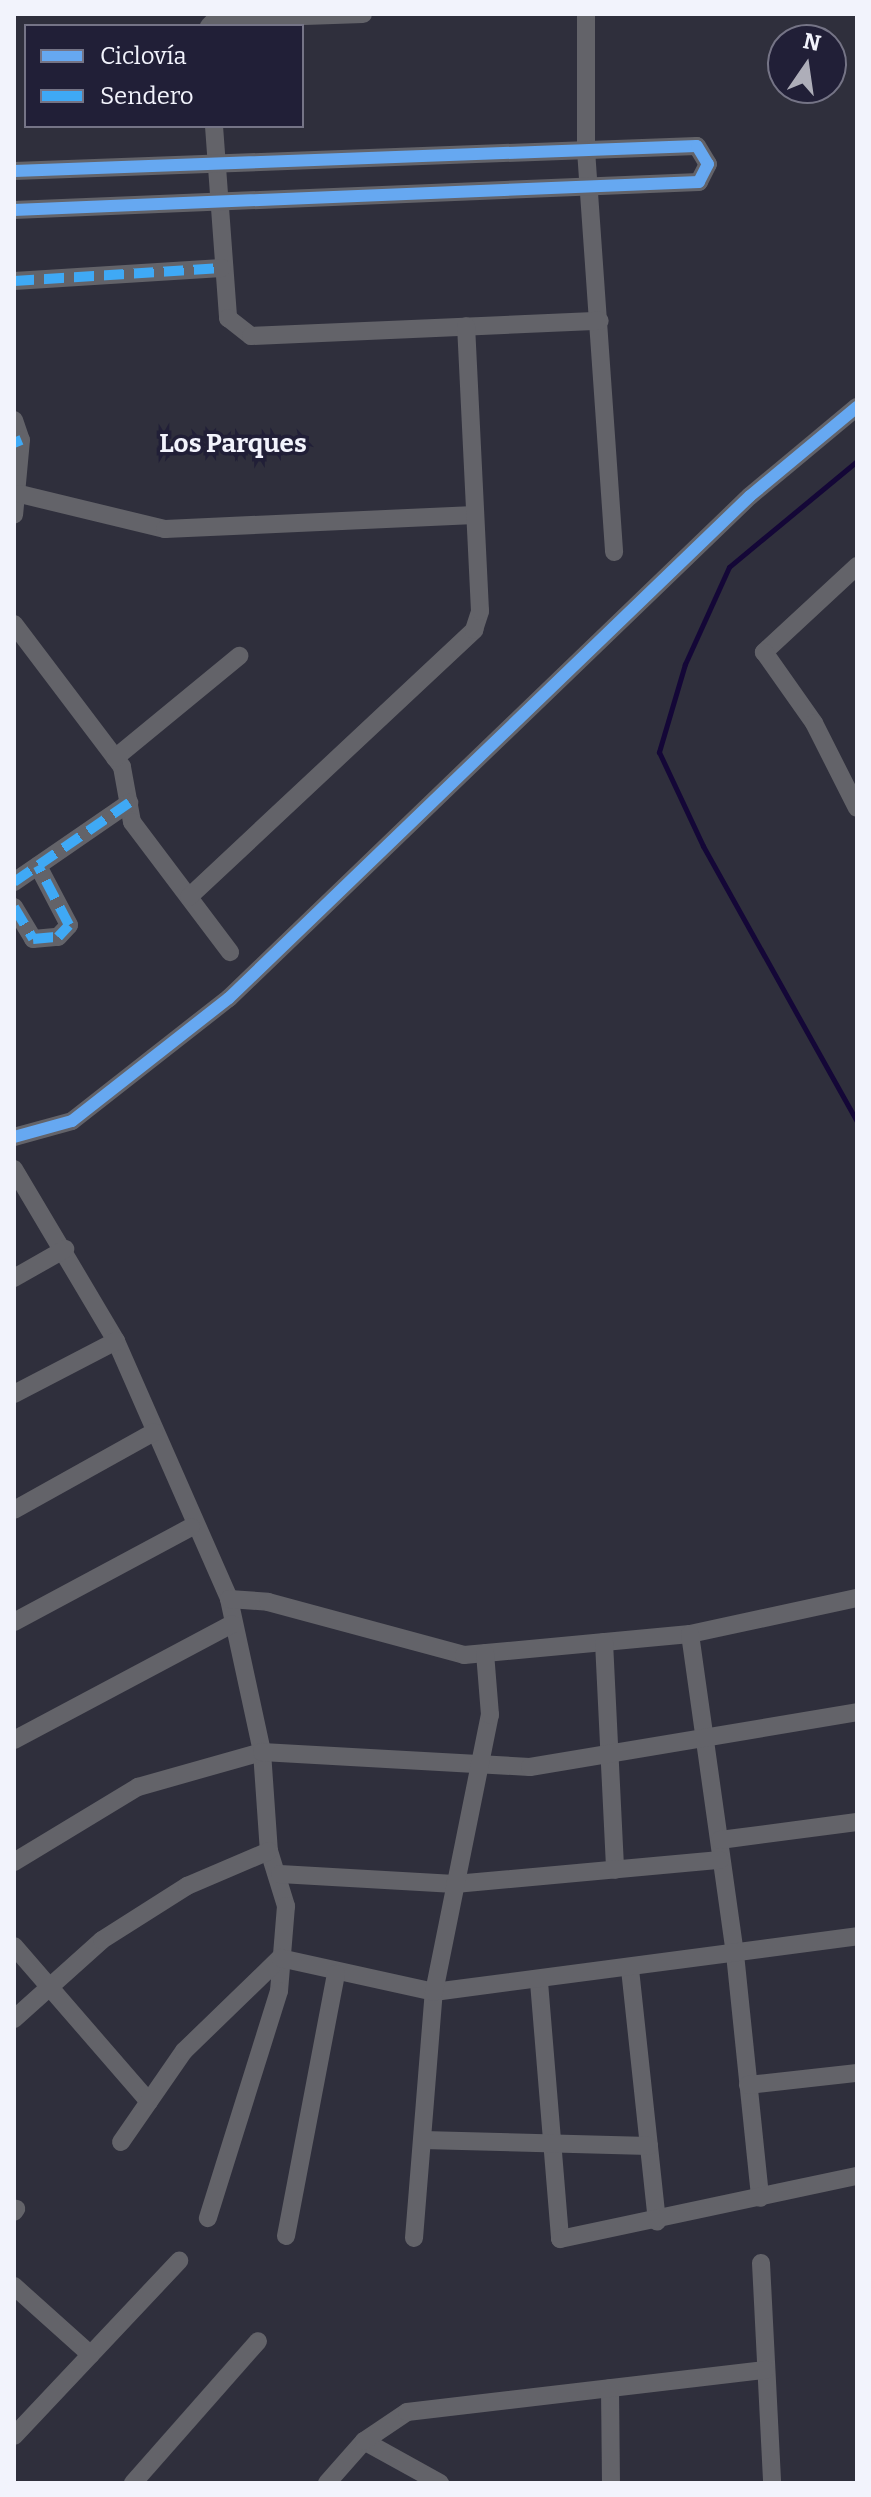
<!DOCTYPE html>
<html>
<head>
<meta charset="utf-8">
<style>
	body { margin:0 }
	#map { position:relative; width:871px; height:2497px; overflow:hidden; background:#2f2f3c; font-family:Bitter,serif }
	div>[style] { position:absolute }
	.stream>* { height:5px; margin:-2.5px; padding:0 2.5px; transform-origin:2.5px; border-radius:2.5px; background:#140737 }
	.minor>* { height:18px; margin:-9px; padding:0 9px; transform-origin:9px; border-radius:9px; background:#636369 }
	.quiet>* { height:10px; margin-top:-5px; transform-origin:0; background:repeating-linear-gradient(90deg,#3fa9f5 0 20px,transparent 0 30px) }
	.cycleway>* { height:12px; margin:-6px; padding:0 6px; transform-origin:6px; border-radius:6px; background:#66a8f1 }
	span { translate:-50% -50%; white-space:nowrap; text-align:center; line-height:1.15; -webkit-text-stroke:7px #211f37; paint-order:stroke }
	.neighbourhood-label { font-size:26px; color:#f2f3fc; font-weight:700 }
	.frame { position:absolute; inset:0; border:16px solid #f2f3fc; pointer-events:none }
	.legend { position:absolute; left:24px; top:24px; width:280px; height:104px; box-sizing:border-box; background:#211f37; border:2px solid #757486; margin:0; padding:10px 14px; list-style:none; font-size:24px; color:#f2f3fc }
	.legend li { display:flex; align-items:center; gap:16px; height:40px }
	.legend b { width:40px; border:2px solid #757486 }
	.north { position:absolute; left:767px; top:24px; width:80px; height:80px; box-sizing:border-box; background:#211f37; border:2px solid #757486; border-radius:50%; rotate:13deg; font-size:22px; font-weight:700; line-height:32px; text-align:center; color:#f2f3fc }
	.north::after { content:''; display:block; margin:auto; width:28px; height:36px; background:#aeaeb9; clip-path:polygon(50% 0,100% 100%,50% 72%,0 100%) }
</style>
</head>
<body>
<div id="map">
	<div class="stream">
		<i style="left:857px;top:461px;width:166px;rotate:140.4deg"></i>
		<i style="left:729px;top:567px;width:107px;rotate:114.4deg"></i>
		<i style="left:685px;top:664px;width:92px;rotate:106.5deg"></i>
		<i style="left:659px;top:752px;width:104px;rotate:64.9deg"></i>
		<i style="left:703px;top:846px;width:316px;rotate:60.8deg"></i>
	</div>
	<div class="minor">
		<i style="left:586px;top:14px;width:136px;rotate:90deg"></i>
		<i style="left:586px;top:150px;width:403px;rotate:86deg"></i>
		<i style="left:209px;top:26px;width:10px;rotate:-45deg"></i>
		<i style="left:216px;top:19px;width:147px;rotate:-1.9deg"></i>
		<i style="left:214px;top:126px;width:193px;rotate:85.8deg"></i>
		<i style="left:228px;top:318px;width:29px;rotate:38deg"></i>
		<i style="left:251px;top:336px;width:349px;rotate:-2.5deg"></i>
		<i style="left:14px;top:171px;width:683px;rotate:-2.1deg"></i>
		<i style="left:697px;top:146px;width:21px;rotate:59deg"></i>
		<i style="left:708px;top:164px;width:20px;rotate:117deg"></i>
		<i style="left:699px;top:182px;width:686px;rotate:177.66deg"></i>
		<i style="left:14px;top:281px;width:208px;rotate:-3.6deg"></i>
		<i style="left:14px;top:420px;width:21px;rotate:71deg"></i>
		<i style="left:21px;top:440px;width:75px;rotate:95.3deg"></i>
		<i style="left:20px;top:494px;width:149px;rotate:13.6deg"></i>
		<i style="left:165px;top:529px;width:310px;rotate:-2.6deg"></i>
		<i style="left:857px;top:566px;width:127px;rotate:137.2deg"></i>
		<i style="left:764px;top:652px;width:87px;rotate:54.8deg"></i>
		<i style="left:814px;top:723px;width:95px;rotate:63.2deg"></i>
		<i style="left:14px;top:624px;width:179px;rotate:52.9deg"></i>
		<i style="left:122px;top:767px;width:56px;rotate:79.7deg"></i>
		<i style="left:132px;top:822px;width:163px;rotate:53deg"></i>
		<i style="left:115px;top:758px;width:161px;rotate:-39.4deg"></i>
		<i style="left:14px;top:882px;width:140px;rotate:-34.5deg"></i>
		<i style="left:189px;top:897px;width:391px;rotate:-43.1deg"></i>
		<i style="left:474px;top:630px;width:20px;rotate:-72deg"></i>
		<i style="left:480px;top:611px;width:285px;rotate:-92.8deg"></i>
		<i style="left:14px;top:907px;width:37px;rotate:59deg"></i>
		<i style="left:33px;top:939px;width:25px;rotate:-5deg"></i>
		<i style="left:58px;top:937px;width:16px;rotate:-47deg"></i>
		<i style="left:69px;top:925px;width:67px;rotate:-117.7deg"></i>
		<i style="left:14px;top:1137px;width:60px;rotate:-15.4deg"></i>
		<i style="left:72px;top:1121px;width:199px;rotate:-38.1deg"></i>
		<i style="left:229px;top:998px;width:723px;rotate:-43.94deg"></i>
		<i style="left:750px;top:496px;width:139px;rotate:-39.8deg"></i>
		<i style="left:14px;top:1169px;width:200px;rotate:59.3deg"></i>
		<i style="left:116px;top:1341px;width:282px;rotate:66.3deg"></i>
		<i style="left:229px;top:1599px;width:157px;rotate:77.8deg"></i>
		<i style="left:262px;top:1752px;width:99px;rotate:86deg"></i>
		<i style="left:269px;top:1851px;width:58px;rotate:72.8deg"></i>
		<i style="left:286px;top:1906px;width:85px;rotate:94.7deg"></i>
		<i style="left:279px;top:1991px;width:238px;rotate:107.4deg"></i>
		<i style="left:14px;top:1278px;width:59px;rotate:-29.6deg"></i>
		<i style="left:14px;top:1394px;width:115px;rotate:-27.5deg"></i>
		<i style="left:14px;top:1510px;width:160px;rotate:-29.1deg"></i>
		<i style="left:229px;top:1599px;width:39px;rotate:4deg"></i>
		<i style="left:268px;top:1602px;width:203px;rotate:15.1deg"></i>
		<i style="left:464px;top:1655px;width:227px;rotate:-5.3deg"></i>
		<i style="left:690px;top:1634px;width:171px;rotate:-12.2deg"></i>
		<i style="left:14px;top:1622px;width:201px;rotate:-28.2deg"></i>
		<i style="left:690px;top:1634px;width:323px;rotate:82deg"></i>
		<i style="left:735px;top:1954px;width:245px;rotate:84.1deg"></i>
		<i style="left:604px;top:1642px;width:228px;rotate:87.2deg"></i>
		<i style="left:14px;top:1740px;width:247px;rotate:-28deg"></i>
		<i style="left:720px;top:1840px;width:138px;rotate:-7.5deg"></i>
		<i style="left:14px;top:1862px;width:145px;rotate:-31.2deg"></i>
		<i style="left:138px;top:1787px;width:129px;rotate:-15.8deg"></i>
		<i style="left:262px;top:1752px;width:268px;rotate:3.2deg"></i>
		<i style="left:530px;top:1767px;width:332px;rotate:-9.5deg"></i>
		<i style="left:280px;top:1874px;width:175px;rotate:3.3deg"></i>
		<i style="left:455px;top:1884px;width:266px;rotate:-5.2deg"></i>
		<i style="left:14px;top:1946px;width:206px;rotate:49.1deg"></i>
		<i style="left:630px;top:1969px;width:254px;rotate:83.9deg"></i>
		<i style="left:539px;top:1982px;width:258px;rotate:85.3deg"></i>
		<i style="left:560px;top:2239px;width:304px;rotate:-12deg"></i>
		<i style="left:14px;top:2019px;width:118px;rotate:-41.9deg"></i>
		<i style="left:102px;top:1940px;width:101px;rotate:-32.4deg"></i>
		<i style="left:187px;top:1886px;width:89px;rotate:-23.1deg"></i>
		<i style="left:748px;top:2085px;width:110px;rotate:-6.3deg"></i>
		<i style="left:423px;top:2140px;width:226px;rotate:1.5deg"></i>
		<i style="left:121px;top:2142px;width:111px;rotate:-55.3deg"></i>
		<i style="left:184px;top:2051px;width:134px;rotate:-44.1deg"></i>
		<i style="left:280px;top:1958px;width:158px;rotate:12.4deg"></i>
		<i style="left:434px;top:1992px;width:427px;rotate:-7.5deg"></i>
		<i style="left:14px;top:2212px;width:4px;rotate:-56deg"></i>
		<i style="left:286px;top:2236px;width:267px;rotate:-79.2deg"></i>
		<i style="left:414px;top:2238px;width:247px;rotate:-85.4deg"></i>
		<i style="left:434px;top:1992px;width:283px;rotate:-78.6deg"></i>
		<i style="left:490px;top:1715px;width:62px;rotate:-94.6deg"></i>
		<i style="left:761px;top:2263px;width:220px;rotate:87.1deg"></i>
		<i style="left:14px;top:2286px;width:103px;rotate:41.9deg"></i>
		<i style="left:610px;top:2388px;width:95px;rotate:89.4deg"></i>
		<i style="left:14px;top:2436px;width:241px;rotate:-46.7deg"></i>
		<i style="left:364px;top:2441px;width:87px;rotate:28.9deg"></i>
		<i style="left:133px;top:2483px;width:189px;rotate:-48.6deg"></i>
		<i style="left:327px;top:2483px;width:56px;rotate:-48.6deg"></i>
		<i style="left:364px;top:2441px;width:52px;rotate:-34deg"></i>
		<i style="left:407px;top:2412px;width:361px;rotate:-6.7deg"></i>
	</div>
	<div class="quiet">
		<i style="left:14px;top:281px;width:208px;rotate:-3.6deg"></i>
		<i style="left:14px;top:443px;width:8px;rotate:-23deg"></i>
		<i style="left:14px;top:882px;width:140px;rotate:-34.5deg"></i>
		<i style="left:14px;top:907px;width:37px;rotate:59deg"></i>
		<i style="left:33px;top:939px;width:25px;rotate:-5deg"></i>
		<i style="left:58px;top:937px;width:16px;rotate:-47deg"></i>
		<i style="left:69px;top:925px;width:67px;rotate:-117.7deg"></i>
	</div>
	<div class="cycleway">
		<i style="left:14px;top:171px;width:683px;rotate:-2.1deg"></i>
		<i style="left:697px;top:146px;width:21px;rotate:59deg"></i>
		<i style="left:708px;top:164px;width:20px;rotate:117deg"></i>
		<i style="left:699px;top:182px;width:686px;rotate:177.66deg"></i>
		<i style="left:14px;top:1137px;width:60px;rotate:-15.4deg"></i>
		<i style="left:72px;top:1121px;width:199px;rotate:-38.1deg"></i>
		<i style="left:229px;top:998px;width:723px;rotate:-43.94deg"></i>
		<i style="left:750px;top:496px;width:139px;rotate:-39.8deg"></i>
	</div>
	<div class="neighbourhood-label">
		<span style="left:233px;top:444px">Los Parques</span>
	</div>
	<div class="frame"></div>
	<ul class="legend">
	<li><b style="height:10px;background:#66a8f1"></b>Ciclovía</li>
	<li><b style="height:10px;background:#3fa9f5"></b>Sendero</li>
	</ul>
	<div class="north">N</div>
</div>
</body>
</html>
